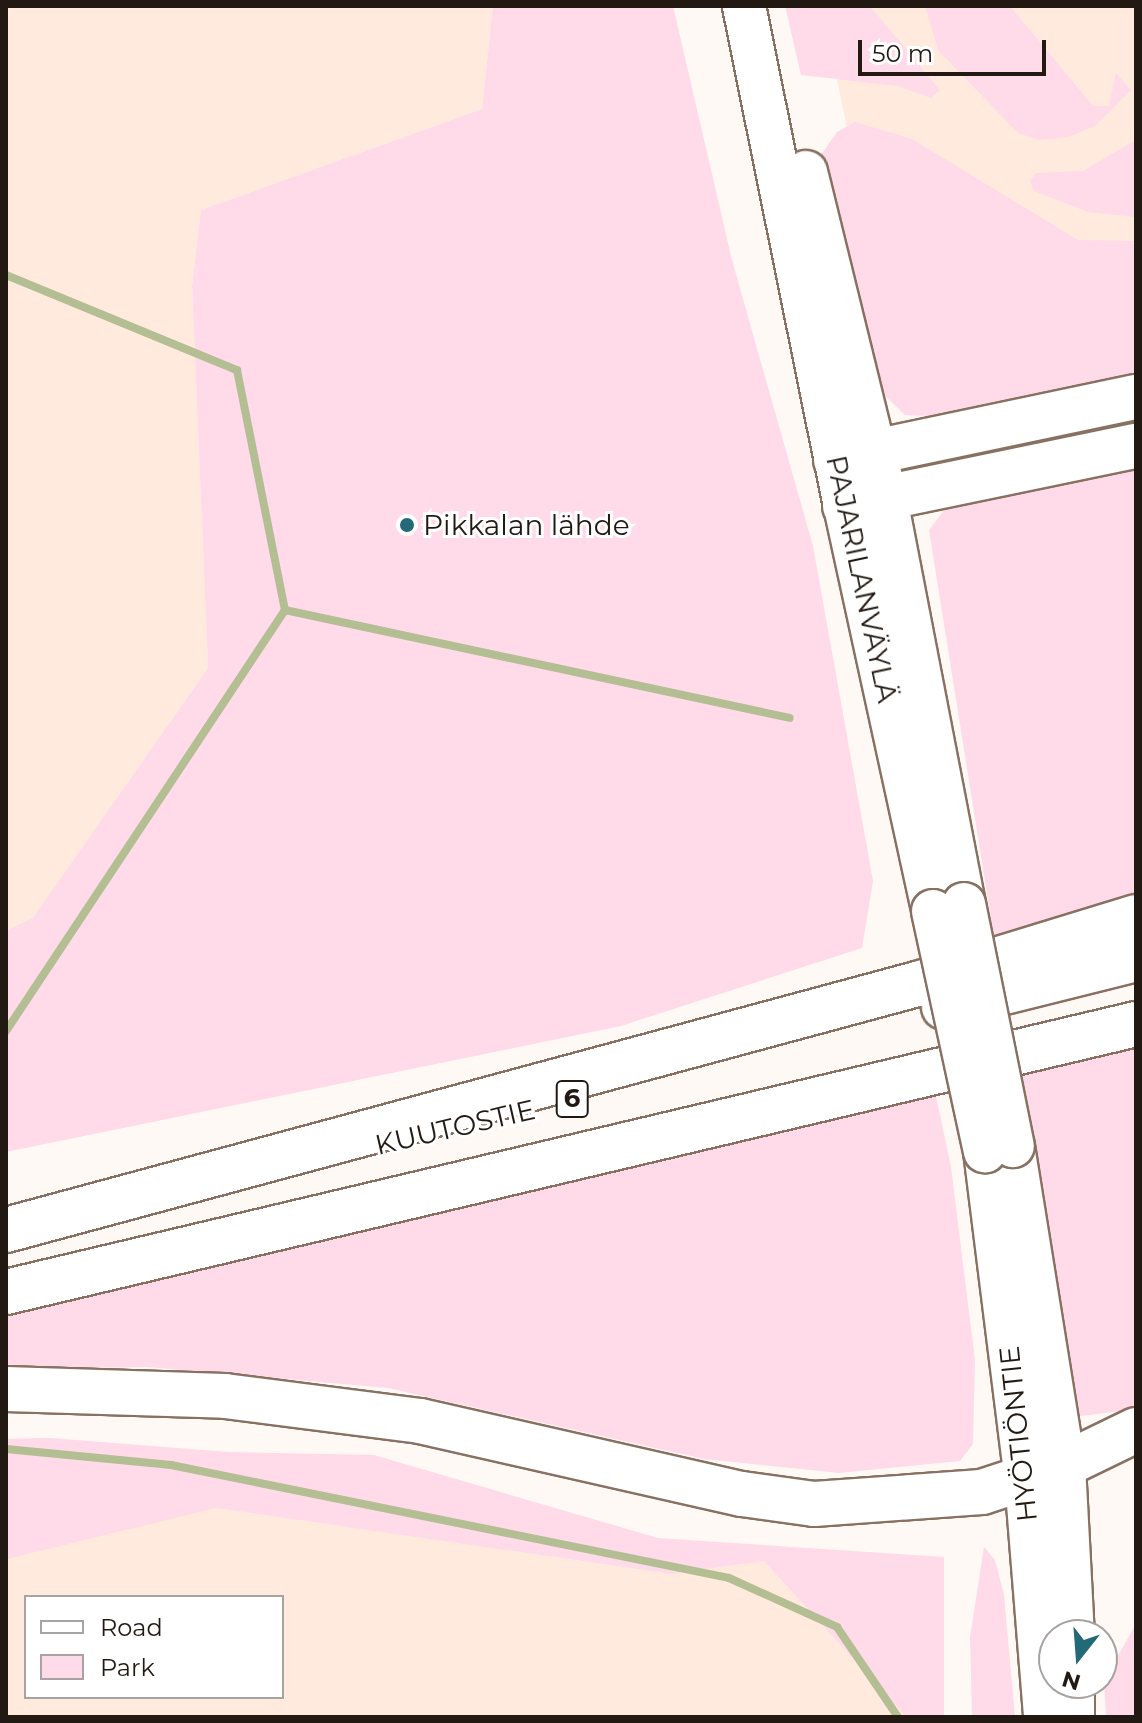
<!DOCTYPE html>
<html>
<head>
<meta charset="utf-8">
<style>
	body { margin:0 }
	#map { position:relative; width:1142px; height:1723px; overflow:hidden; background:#fff9f6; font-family:Montserrat,sans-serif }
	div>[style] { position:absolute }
	.built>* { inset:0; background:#ffeadd }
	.green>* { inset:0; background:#ffdae9 }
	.stream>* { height:8px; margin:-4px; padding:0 4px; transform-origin:4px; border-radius:4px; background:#b3be93 }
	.roads { filter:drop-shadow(2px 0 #887162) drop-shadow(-2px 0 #887162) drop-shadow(0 2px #887162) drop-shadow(0 -2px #887162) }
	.secondary>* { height:42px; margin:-21px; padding:0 21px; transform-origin:21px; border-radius:21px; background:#fff }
	.trunk>* { height:44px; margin:-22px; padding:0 22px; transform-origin:22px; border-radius:22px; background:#fff }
	.bridges { filter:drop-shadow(2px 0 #887162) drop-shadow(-2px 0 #887162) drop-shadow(0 2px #887162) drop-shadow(0 -2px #887162) }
	.secondary-bridge>* { height:42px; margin:-21px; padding:0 21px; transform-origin:21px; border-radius:21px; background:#fff }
	.dots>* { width:22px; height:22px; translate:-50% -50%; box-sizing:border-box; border:4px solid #fff; border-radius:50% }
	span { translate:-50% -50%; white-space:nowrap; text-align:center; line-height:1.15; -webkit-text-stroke:6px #fff; paint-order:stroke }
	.shield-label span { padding:2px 6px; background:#fff; border:2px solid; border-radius:6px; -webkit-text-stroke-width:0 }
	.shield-label { font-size:26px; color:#221913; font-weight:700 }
	.poi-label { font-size:28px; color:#221913 }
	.left { translate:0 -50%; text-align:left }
	.street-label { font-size:28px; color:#221913 }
	.frame { position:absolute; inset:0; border:8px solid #221913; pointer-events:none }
	.legend { position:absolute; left:24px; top:1595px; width:260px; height:104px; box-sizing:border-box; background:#fff; border:2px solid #a7a3a1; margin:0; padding:10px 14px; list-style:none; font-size:24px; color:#221913 }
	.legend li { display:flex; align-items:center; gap:16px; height:40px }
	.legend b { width:40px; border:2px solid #a7a3a1 }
	.north { position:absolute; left:1038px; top:1619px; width:80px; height:80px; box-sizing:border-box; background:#fff; border:2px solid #a7a3a1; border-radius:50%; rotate:197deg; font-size:22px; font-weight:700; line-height:32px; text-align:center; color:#221913 }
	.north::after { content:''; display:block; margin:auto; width:28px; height:36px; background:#236978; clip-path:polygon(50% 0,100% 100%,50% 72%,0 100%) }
	.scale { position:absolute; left:858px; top:40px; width:188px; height:36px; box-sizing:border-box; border:4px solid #221913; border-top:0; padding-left:10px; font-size:24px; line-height:28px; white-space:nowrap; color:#221913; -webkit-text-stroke:6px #fff; paint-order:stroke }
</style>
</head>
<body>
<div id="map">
	<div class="built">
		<i style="clip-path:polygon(6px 6px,493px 6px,482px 109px,201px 210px,192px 286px,208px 668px,33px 919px,6px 931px)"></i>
		<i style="clip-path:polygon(822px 6px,1136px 6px,1136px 280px,856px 172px)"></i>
		<i style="clip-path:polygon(evenodd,50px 1438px,217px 1508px,671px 1574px,764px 1561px,906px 1717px,6px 1717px,6px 1439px,50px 1438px,26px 1597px,282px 1597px,282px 1697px,26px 1697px,26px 1597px)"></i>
	</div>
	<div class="green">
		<i style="clip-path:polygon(493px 6px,673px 6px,732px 260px,813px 546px,873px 881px,862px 948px,621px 1026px,6px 1152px,6px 931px,33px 918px,208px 668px,192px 286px,201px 210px,482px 109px)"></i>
		<i style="clip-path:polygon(785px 6px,870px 6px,940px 90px,931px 98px,898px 86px,801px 75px)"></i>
		<i style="clip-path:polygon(925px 6px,1010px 6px,1093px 106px,1109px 106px,1116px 73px,1131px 90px,1095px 126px,1068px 137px,1039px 140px,1018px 133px,938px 50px)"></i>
		<i style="clip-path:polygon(855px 122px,912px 139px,1078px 240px,1136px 241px,1136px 376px,996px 406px,933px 416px,905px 415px,883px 394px,866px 361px,819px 158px,837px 132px)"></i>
		<i style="clip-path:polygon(1136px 140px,1136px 217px,1088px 212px,1034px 191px,1030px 181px,1036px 173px,1083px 171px)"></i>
		<i style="clip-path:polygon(1136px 410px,1136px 428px,935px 466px,902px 466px)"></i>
		<i style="clip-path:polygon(1136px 461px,1136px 897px,995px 944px,929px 530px,945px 509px,1001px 485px)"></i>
		<i style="clip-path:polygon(1136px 1047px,1136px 1409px,1081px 1416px,1067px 1411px,1067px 1361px,1043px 1203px,1015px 1077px)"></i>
		<i style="clip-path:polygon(936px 1096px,951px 1167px,975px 1360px,973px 1444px,960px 1461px,839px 1473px,704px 1459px,388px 1388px,147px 1367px,6px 1369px,6px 1316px)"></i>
		<i style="clip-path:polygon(50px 1438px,229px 1452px,374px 1455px,658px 1538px,944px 1557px,944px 1717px,906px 1717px,764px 1561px,671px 1574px,216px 1508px,6px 1559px,6px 1439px)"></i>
		<i style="clip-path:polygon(984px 1547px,995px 1560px,1004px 1595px,1015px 1717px,972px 1717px,970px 1637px)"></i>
		<i style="clip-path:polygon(1136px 1624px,1136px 1717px,1106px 1717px,1104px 1680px)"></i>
	</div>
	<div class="stream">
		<i style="left:6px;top:275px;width:250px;rotate:22.4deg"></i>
		<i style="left:237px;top:370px;width:245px;rotate:78.7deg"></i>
		<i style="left:285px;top:610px;width:505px;rotate:123.53deg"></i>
		<i style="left:285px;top:610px;width:516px;rotate:12.07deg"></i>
		<i style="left:6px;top:1449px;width:166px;rotate:5.5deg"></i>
		<i style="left:171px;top:1465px;width:569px;rotate:11.45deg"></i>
		<i style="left:729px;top:1578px;width:119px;rotate:24.4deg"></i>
		<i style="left:837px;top:1627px;width:109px;rotate:55.9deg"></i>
	</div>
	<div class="roads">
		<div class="secondary">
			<i style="left:744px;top:6px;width:510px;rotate:78.58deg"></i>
			<i style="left:845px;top:506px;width:414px;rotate:77.7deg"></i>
			<i style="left:806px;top:172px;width:332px;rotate:76.2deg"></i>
			<i style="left:885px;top:494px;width:418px;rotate:79.1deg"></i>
			<i style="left:1013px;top:1146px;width:323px;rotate:80.9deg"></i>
			<i style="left:1064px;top:1465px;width:170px;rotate:87deg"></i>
			<i style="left:985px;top:1151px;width:331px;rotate:82.9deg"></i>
			<i style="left:1026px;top:1479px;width:239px;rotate:85.4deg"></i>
			<i style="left:1073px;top:1683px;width:34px;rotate:90deg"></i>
		</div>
		<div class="trunk">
			<i style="left:836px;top:460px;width:307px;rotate:-11.9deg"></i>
			<i style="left:845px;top:506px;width:297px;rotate:-11.7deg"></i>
			<i style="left:944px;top:1007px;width:198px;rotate:-14deg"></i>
			<i style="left:6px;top:1230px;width:944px;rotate:-15.11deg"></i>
			<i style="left:917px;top:984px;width:229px;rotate:-17deg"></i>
			<i style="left:6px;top:1292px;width:1161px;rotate:-13.34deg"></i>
			<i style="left:6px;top:1389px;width:219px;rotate:1.8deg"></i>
			<i style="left:225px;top:1396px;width:197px;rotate:7.3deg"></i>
			<i style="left:420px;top:1421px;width:330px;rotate:12.8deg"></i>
			<i style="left:742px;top:1494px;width:73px;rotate:7.9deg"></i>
			<i style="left:814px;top:1504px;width:168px;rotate:-4.1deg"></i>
			<i style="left:982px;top:1492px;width:86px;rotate:-18.2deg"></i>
			<i style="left:1064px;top:1465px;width:80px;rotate:-25.9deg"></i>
		</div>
	</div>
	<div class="bridges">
		<div class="secondary-bridge">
			<i style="left:964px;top:904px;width:247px;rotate:78.6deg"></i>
			<i style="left:933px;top:911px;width:246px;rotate:77.8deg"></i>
		</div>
	</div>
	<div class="dots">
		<i style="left:407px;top:525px;background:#236978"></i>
	</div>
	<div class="shield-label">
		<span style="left:572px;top:1099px">6</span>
	</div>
	<div class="poi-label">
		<span class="left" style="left:423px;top:525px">Pikkalan lähde</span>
	</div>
	<div class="street-label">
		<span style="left:862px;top:579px;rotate:78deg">PAJARILANVÄYLÄ</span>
		<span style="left:455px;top:1127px;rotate:-13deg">KUUTOSTIE</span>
		<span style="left:1018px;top:1434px;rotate:-96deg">HYÖTIÖNTIE</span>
	</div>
	<div class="frame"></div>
	<ul class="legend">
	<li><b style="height:10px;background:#fff"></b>Road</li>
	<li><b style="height:22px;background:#ffdae9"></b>Park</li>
	</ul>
	<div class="north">N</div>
	<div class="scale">50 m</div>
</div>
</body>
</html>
